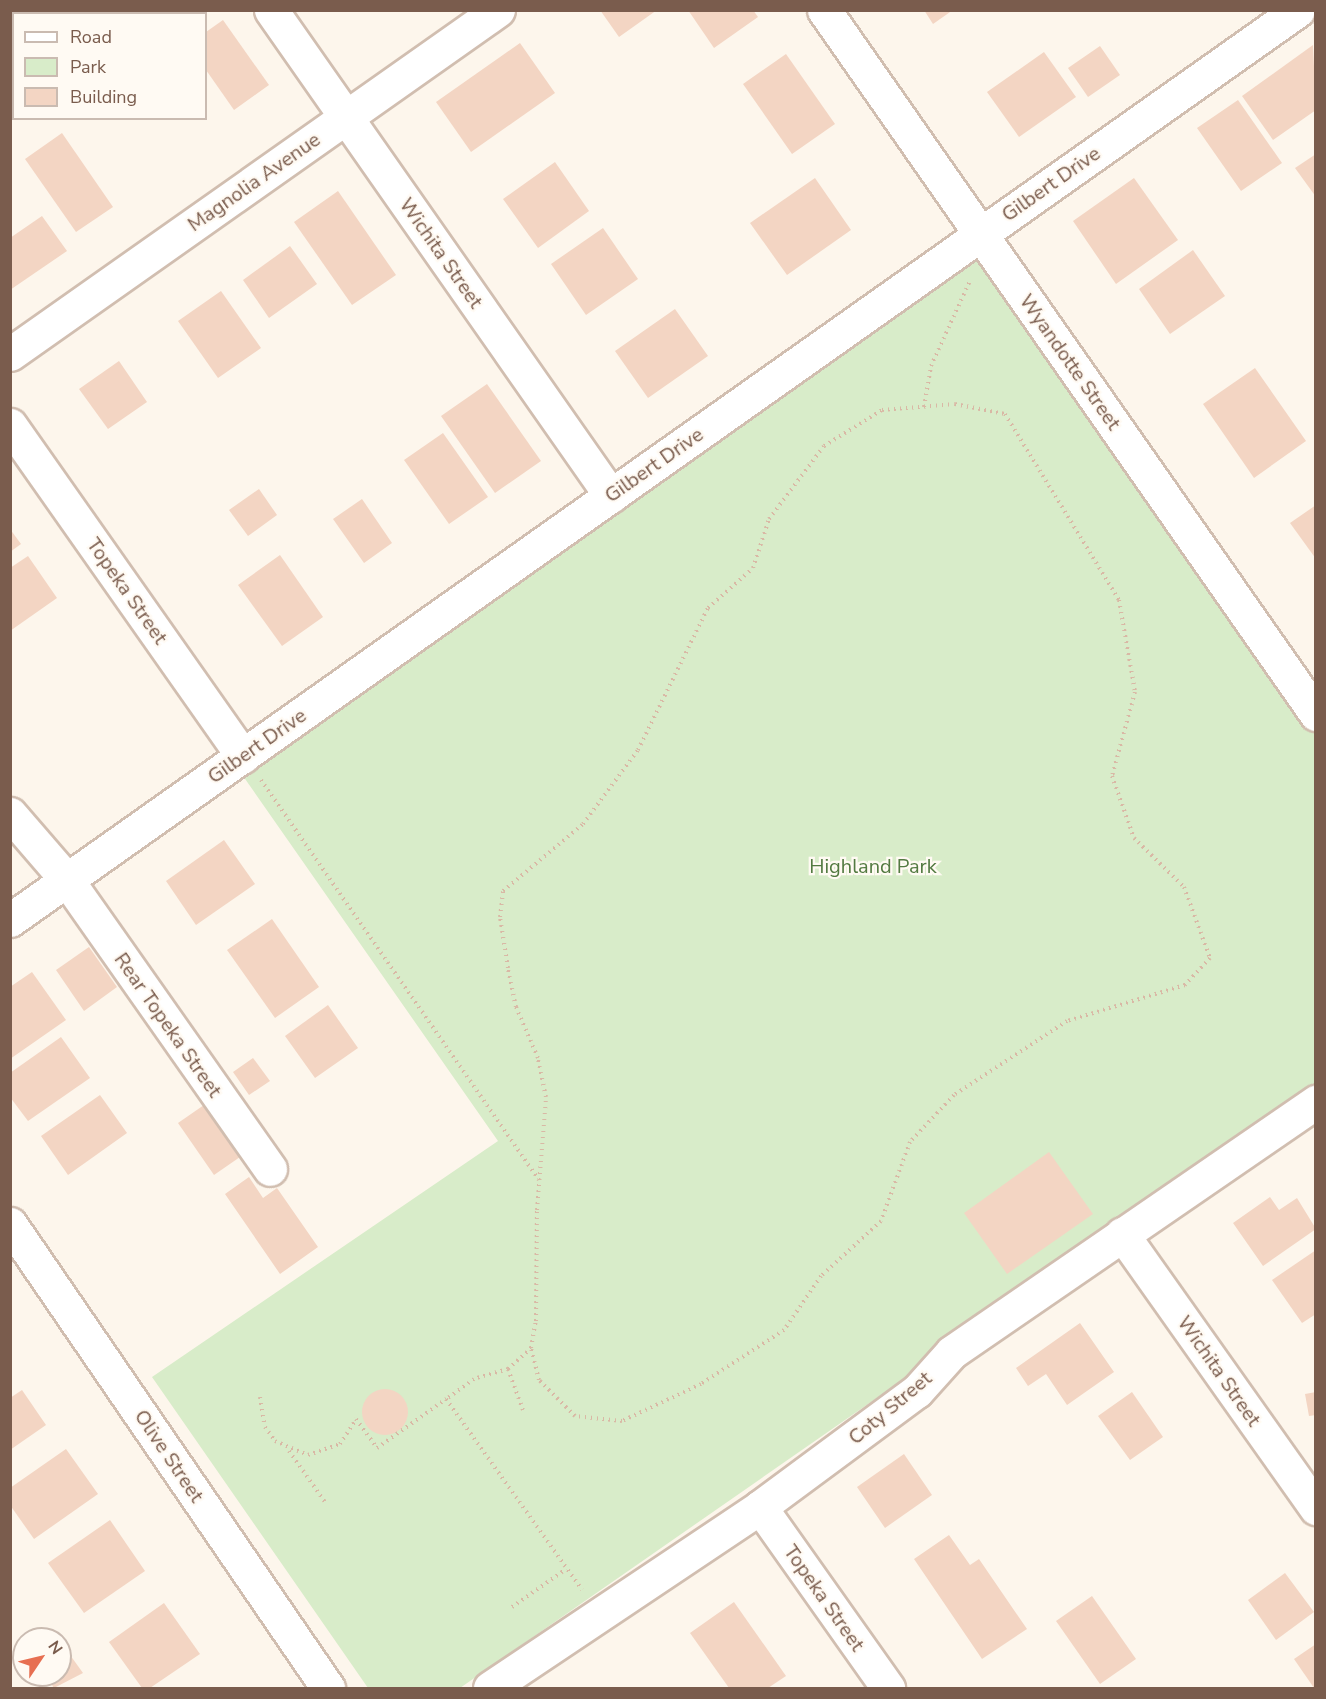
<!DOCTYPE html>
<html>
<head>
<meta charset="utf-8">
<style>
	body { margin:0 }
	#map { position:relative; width:1326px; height:1699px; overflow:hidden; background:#fdf6ec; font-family:"Nunito Sans",sans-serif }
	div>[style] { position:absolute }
	.green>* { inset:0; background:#d8ecc9 }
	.building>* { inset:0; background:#f3d5c3 }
	.round { border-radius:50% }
	.path>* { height:4px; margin-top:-2px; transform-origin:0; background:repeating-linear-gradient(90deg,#d9b8a5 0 1.5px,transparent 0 6px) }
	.roads { filter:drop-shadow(2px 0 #d1beb0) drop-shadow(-2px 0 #d1beb0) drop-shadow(0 2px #d1beb0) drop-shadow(0 -2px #d1beb0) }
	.minor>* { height:33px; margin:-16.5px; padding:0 16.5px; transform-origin:16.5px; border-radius:16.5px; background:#fff }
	span { translate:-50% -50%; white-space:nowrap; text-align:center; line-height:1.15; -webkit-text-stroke:4.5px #fffaf3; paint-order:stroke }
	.street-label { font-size:20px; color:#7a5c4d }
	.park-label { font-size:20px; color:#537a41 }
	.frame { position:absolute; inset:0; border:12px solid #7a5c4d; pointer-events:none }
	.legend { position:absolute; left:12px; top:12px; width:195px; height:108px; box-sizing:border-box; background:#fffaf3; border:2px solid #cabbb1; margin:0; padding:8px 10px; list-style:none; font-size:18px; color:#7a5c4d }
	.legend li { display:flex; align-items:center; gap:12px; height:30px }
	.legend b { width:30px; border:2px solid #cabbb1 }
	.north { position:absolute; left:12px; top:1627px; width:60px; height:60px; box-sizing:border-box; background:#fffaf3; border:2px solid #cabbb1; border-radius:50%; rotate:55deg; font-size:16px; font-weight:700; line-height:24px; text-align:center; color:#7a5c4d }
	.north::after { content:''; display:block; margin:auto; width:21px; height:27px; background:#e76f51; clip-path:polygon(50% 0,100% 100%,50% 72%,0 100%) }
</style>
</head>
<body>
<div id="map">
	<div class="green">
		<i style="clip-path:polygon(982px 255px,1315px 729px,1315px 1093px,460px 1688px,368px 1688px,152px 1377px,498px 1141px,243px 776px)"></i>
	</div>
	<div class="building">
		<i style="clip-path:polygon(600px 10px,657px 10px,619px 37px)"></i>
		<i style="clip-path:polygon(688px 10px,753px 10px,758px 17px,714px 48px)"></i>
		<i style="clip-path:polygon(924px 10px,953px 10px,933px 24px)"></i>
		<i style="clip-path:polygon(223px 20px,269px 85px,234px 110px,206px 70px,206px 32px)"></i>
		<i style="clip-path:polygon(520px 43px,555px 93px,471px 152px,436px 102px)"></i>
		<i style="clip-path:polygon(1313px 45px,1316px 110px,1273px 140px,1242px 96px)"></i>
		<i style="clip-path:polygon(1100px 46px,1120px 75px,1088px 97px,1068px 68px)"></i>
		<i style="clip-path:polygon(1044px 52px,1076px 97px,1019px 137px,987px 92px)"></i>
		<i style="clip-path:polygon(786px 54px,835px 124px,792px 154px,743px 84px)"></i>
		<i style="clip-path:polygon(1238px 100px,1282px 163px,1241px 191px,1197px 128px)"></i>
		<i style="clip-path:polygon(62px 133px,113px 207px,76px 232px,25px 159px)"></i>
		<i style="clip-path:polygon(1316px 154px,1316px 197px,1295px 168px)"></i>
		<i style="clip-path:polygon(555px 162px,589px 211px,538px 248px,503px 199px)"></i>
		<i style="clip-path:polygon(815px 178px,851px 230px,787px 275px,750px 223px)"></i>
		<i style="clip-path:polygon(1134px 178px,1178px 240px,1116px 284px,1073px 221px)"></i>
		<i style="clip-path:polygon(338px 191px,396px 275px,352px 305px,294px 222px)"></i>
		<i style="clip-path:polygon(42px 216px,67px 251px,10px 290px,10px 238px)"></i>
		<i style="clip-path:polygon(603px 228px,638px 279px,586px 315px,551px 264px)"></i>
		<i style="clip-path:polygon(290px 246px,317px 284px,269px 318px,243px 280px)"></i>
		<i style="clip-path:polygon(1193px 250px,1225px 296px,1170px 334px,1139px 289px)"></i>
		<i style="clip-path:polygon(221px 291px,261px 348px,218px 378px,178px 321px)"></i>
		<i style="clip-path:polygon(675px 309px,708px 356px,648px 398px,615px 351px)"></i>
		<i style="clip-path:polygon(119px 361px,147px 402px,108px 429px,79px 389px)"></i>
		<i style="clip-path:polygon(1255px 368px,1306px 441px,1254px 478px,1203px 404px)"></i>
		<i style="clip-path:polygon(487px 384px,541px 461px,495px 493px,441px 416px)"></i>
		<i style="clip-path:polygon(443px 433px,488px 497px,449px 524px,404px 460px)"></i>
		<i style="clip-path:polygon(259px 489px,277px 515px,248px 536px,229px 510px)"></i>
		<i style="clip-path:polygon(362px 499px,392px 543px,364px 563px,333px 519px)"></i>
		<i style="clip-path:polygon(1316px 505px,1316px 559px,1290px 523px)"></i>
		<i style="clip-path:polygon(10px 529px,21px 544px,10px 552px)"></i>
		<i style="clip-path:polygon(280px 555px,323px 617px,282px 646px,238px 585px)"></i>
		<i style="clip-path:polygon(28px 556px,57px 598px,10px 631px,10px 568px)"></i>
		<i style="clip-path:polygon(224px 840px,255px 884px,196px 925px,166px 881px)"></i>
		<i style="clip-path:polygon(272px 919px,319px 987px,275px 1018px,227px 950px)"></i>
		<i style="clip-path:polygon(89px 947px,117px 987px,84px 1011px,56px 970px)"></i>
		<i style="clip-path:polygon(32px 972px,66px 1020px,10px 1059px,10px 987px)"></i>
		<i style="clip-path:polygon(328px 1005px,358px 1048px,315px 1078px,285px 1036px)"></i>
		<i style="clip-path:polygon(61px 1037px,90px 1078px,28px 1121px,10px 1097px,10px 1073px)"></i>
		<i style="clip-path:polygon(253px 1058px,270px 1081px,249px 1095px,233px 1072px)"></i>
		<i style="clip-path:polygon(100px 1095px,127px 1133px,68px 1175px,41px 1136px)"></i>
		<i style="clip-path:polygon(204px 1105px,240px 1157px,214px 1175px,178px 1123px)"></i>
		<i style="clip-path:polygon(1049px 1152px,1093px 1214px,1007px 1274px,964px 1213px)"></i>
		<i style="clip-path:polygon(249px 1177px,263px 1198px,277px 1188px,318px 1247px,280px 1274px,225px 1194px)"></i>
		<i style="clip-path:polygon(1270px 1197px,1279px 1210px,1297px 1198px,1316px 1229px,1263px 1266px,1233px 1223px)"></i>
		<i style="clip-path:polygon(1316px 1250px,1316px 1314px,1302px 1323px,1272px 1280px)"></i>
		<i style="clip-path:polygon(1080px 1323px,1114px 1372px,1067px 1405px,1046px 1374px,1028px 1386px,1016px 1368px)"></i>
		<i class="round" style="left:362px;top:1389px;width:46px;height:46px"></i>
		<i style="clip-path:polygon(22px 1390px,46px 1425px,10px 1450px,10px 1398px)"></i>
		<i style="clip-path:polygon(1132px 1392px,1163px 1437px,1130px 1460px,1098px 1416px)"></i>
		<i style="clip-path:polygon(1316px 1392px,1316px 1415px,1309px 1416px,1305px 1394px)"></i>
		<i style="clip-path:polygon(66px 1449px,98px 1494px,34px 1539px,10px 1505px,10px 1488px)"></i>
		<i style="clip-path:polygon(904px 1454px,932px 1495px,885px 1528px,857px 1487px)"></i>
		<i style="clip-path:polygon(110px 1520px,145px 1571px,84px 1613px,48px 1563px)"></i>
		<i style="clip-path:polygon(949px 1535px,970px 1565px,979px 1559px,1027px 1629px,982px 1659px,914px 1559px)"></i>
		<i style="clip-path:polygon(1285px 1573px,1314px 1612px,1276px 1640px,1248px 1600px)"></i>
		<i style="clip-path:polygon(1092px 1596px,1136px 1659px,1100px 1684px,1056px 1621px)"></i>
		<i style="clip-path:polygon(734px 1602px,786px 1676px,768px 1688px,729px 1688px,690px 1633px)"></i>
		<i style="clip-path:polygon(164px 1603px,200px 1654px,150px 1688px,142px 1688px,109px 1642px)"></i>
		<i style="clip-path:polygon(60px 1641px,83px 1673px,54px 1688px,45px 1675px,60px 1675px)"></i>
		<i style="clip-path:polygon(1316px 1644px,1316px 1688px,1314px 1688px,1294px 1659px)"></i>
	</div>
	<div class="path">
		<i style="left:924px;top:407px;width:42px;rotate:-80.3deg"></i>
		<i style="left:931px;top:366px;width:94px;rotate:-65.4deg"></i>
		<i style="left:261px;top:780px;width:487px;rotate:55.2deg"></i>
		<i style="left:508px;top:1369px;width:35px;rotate:164deg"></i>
		<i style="left:474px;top:1379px;width:34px;rotate:144deg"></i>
		<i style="left:446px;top:1399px;width:234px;rotate:54.5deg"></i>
		<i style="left:260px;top:1397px;width:30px;rotate:81deg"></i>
		<i style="left:265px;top:1427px;width:17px;rotate:54deg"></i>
		<i style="left:275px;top:1441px;width:36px;rotate:23deg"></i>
		<i style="left:308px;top:1455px;width:34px;rotate:-19deg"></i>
		<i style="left:340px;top:1444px;width:30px;rotate:-57deg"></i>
		<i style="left:356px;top:1419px;width:36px;rotate:54deg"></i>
		<i style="left:377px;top:1448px;width:85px;rotate:-35.4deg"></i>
		<i style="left:523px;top:1410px;width:44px;rotate:-110.1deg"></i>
		<i style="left:508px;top:1369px;width:31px;rotate:-42deg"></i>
		<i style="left:531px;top:1348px;width:27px;rotate:-80deg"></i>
		<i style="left:536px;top:1321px;width:111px;rotate:-89.5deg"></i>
		<i style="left:537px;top:1210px;width:113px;rotate:-85.4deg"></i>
		<i style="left:546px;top:1097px;width:40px;rotate:-102deg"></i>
		<i style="left:538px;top:1058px;width:56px;rotate:-113.3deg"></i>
		<i style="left:516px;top:1007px;width:40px;rotate:-102deg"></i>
		<i style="left:508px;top:968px;width:52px;rotate:-98.9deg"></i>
		<i style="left:500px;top:917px;width:26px;rotate:-83deg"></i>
		<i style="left:503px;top:891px;width:104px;rotate:-39.9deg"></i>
		<i style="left:583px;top:824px;width:92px;rotate:-53.4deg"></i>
		<i style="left:638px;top:750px;width:158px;rotate:-63.8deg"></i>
		<i style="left:708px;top:608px;width:60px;rotate:-41.6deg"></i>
		<i style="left:753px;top:568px;width:52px;rotate:-71.9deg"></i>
		<i style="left:769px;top:519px;width:91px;rotate:-53deg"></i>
		<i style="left:824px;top:446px;width:68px;rotate:-31.8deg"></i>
		<i style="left:882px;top:410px;width:73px;rotate:-4.7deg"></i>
		<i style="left:955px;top:404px;width:51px;rotate:11.3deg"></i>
		<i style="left:1005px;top:414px;width:218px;rotate:58.5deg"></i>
		<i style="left:1119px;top:600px;width:93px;rotate:80.1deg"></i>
		<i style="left:1135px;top:692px;width:87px;rotate:105.3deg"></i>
		<i style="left:1112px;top:776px;width:66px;rotate:70.5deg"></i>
		<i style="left:1134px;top:838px;width:70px;rotate:44.4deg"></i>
		<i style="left:1184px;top:887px;width:76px;rotate:69.9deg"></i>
		<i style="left:1210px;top:958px;width:37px;rotate:133deg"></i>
		<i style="left:1185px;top:985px;width:123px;rotate:163deg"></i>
		<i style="left:1067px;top:1021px;width:135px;rotate:146.8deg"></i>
		<i style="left:954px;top:1095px;width:64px;rotate:133.1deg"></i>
		<i style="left:910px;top:1142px;width:84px;rotate:110.2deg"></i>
		<i style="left:881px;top:1221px;width:81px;rotate:137.5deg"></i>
		<i style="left:821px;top:1276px;width:65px;rotate:124.4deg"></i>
		<i style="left:784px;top:1330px;width:99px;rotate:147deg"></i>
		<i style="left:701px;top:1384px;width:87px;rotate:154.9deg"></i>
		<i style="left:622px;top:1421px;width:47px;rotate:-173.9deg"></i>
		<i style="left:575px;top:1416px;width:51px;rotate:-135deg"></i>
		<i style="left:539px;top:1380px;width:33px;rotate:-104deg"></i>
		<i style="left:289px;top:1451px;width:62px;rotate:54.8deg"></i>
		<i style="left:512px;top:1607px;width:66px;rotate:-35.1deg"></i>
	</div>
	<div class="roads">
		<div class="minor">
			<i style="left:271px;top:10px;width:593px;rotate:55.02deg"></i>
			<i style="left:824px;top:10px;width:859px;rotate:55.05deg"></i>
			<i style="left:10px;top:354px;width:597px;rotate:-35.18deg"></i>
			<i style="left:10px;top:425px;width:405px;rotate:54.9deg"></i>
			<i style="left:10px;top:814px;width:87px;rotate:49.2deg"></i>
			<i style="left:67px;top:880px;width:353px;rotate:54.9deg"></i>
			<i style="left:10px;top:920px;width:1577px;rotate:-35.24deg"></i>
			<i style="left:10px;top:1224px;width:563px;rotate:55.58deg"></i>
			<i style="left:1122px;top:1234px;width:336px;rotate:54.7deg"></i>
			<i style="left:760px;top:1507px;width:222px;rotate:54.7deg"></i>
			<i style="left:490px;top:1688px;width:325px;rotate:-33.8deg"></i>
			<i style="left:760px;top:1507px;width:195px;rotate:-36.5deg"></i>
			<i style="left:917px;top:1391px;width:52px;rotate:-48.1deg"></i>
			<i style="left:952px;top:1352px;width:442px;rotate:-34.5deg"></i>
		</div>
	</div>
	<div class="street-label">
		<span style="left:254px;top:182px;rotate:-35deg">Magnolia Avenue</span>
		<span style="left:1051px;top:184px;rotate:-35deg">Gilbert Drive</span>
		<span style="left:441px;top:253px;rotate:55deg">Wichita Street</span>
		<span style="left:1070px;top:362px;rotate:55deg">Wyandotte Street</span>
		<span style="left:654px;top:465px;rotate:-35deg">Gilbert Drive</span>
		<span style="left:127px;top:591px;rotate:55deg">Topeka Street</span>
		<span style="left:257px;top:746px;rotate:-35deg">Gilbert Drive</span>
		<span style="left:168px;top:1025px;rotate:55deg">Rear Topeka Street</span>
		<span style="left:1219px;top:1371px;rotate:55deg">Wichita Street</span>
		<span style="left:890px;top:1408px;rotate:-40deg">Coty Street</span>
		<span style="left:169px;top:1456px;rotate:56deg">Olive Street</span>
		<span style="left:824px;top:1598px;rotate:55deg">Topeka Street</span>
	</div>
	<div class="park-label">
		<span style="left:873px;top:866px">Highland Park</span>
	</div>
	<div class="frame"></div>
	<ul class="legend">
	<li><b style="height:8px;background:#fff"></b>Road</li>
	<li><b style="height:16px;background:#d8ecc9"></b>Park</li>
	<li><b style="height:16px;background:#f3d5c3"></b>Building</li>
	</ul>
	<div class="north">N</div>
</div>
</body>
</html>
